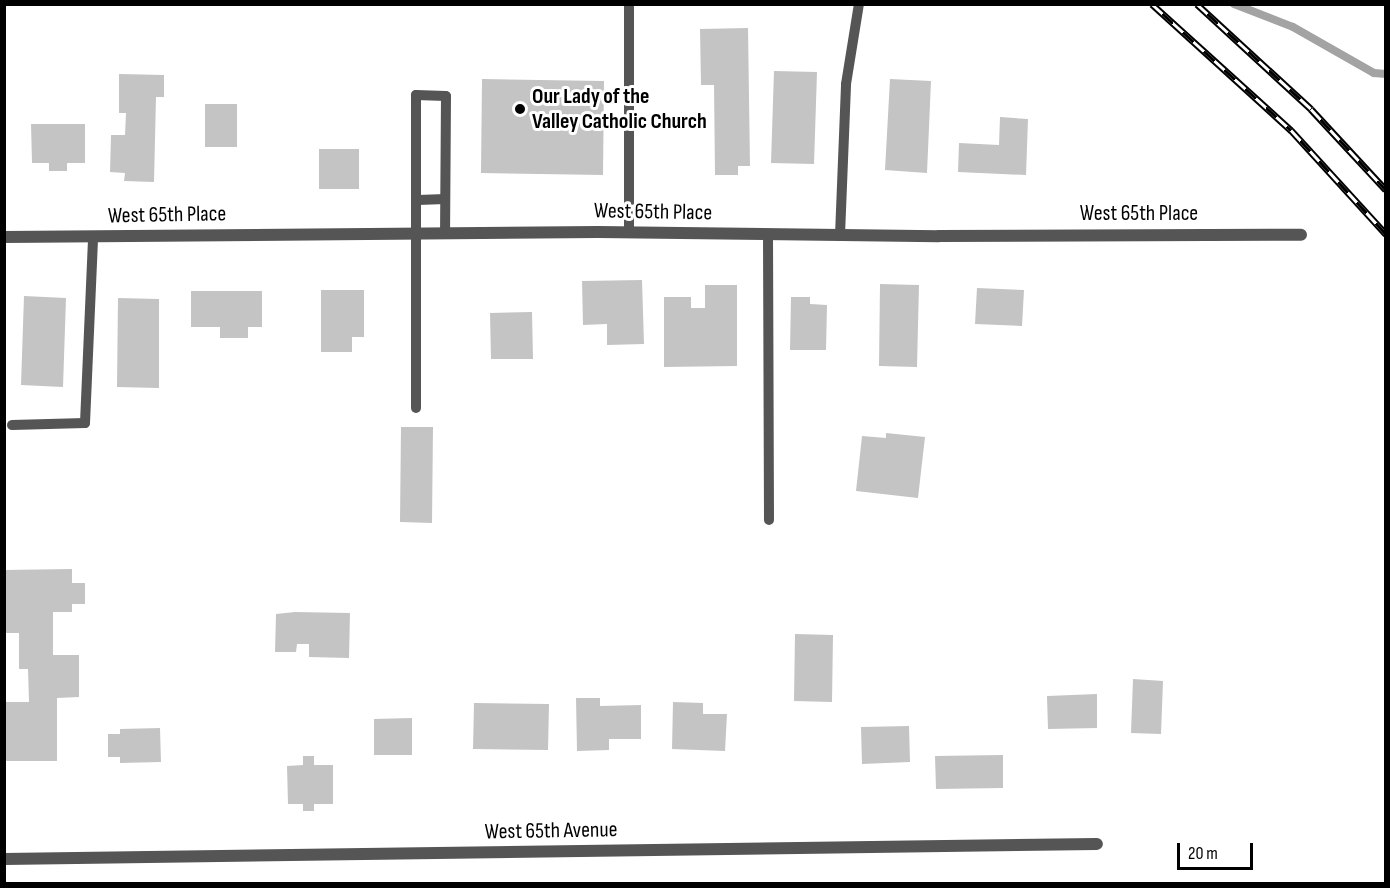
<!DOCTYPE html>
<html>
<head>
<meta charset="utf-8">
<style>
	body { margin:0 }
	#map { position:relative; width:1390px; height:888px; overflow:hidden; background:#fff; font-family:"Sofia Sans Condensed",sans-serif }
	div>[style] { position:absolute }
	.stream>* { height:8px; margin:-4px; padding:0 4px; transform-origin:4px; border-radius:4px; background:#a3a3a3 }
	.building>* { inset:0; background:#c4c4c4 }
	.lane>* { height:10px; margin:-5px; padding:0 5px; transform-origin:5px; border-radius:5px; background:#555 }
	.street>* { height:12px; margin:-6px; padding:0 6px; transform-origin:6px; border-radius:6px; background:#555 }
	.rail>* { height:7px; margin-top:-3.5px; transform-origin:0; background:repeating-linear-gradient(90deg,#fff 0 14px,#000 0 28px); box-sizing:border-box; border-block:2px solid #000 }
	.dots>* { width:16px; height:16px; translate:-50% -50%; box-sizing:border-box; border:3px solid #fff; border-radius:50% }
	span { translate:-50% -50%; white-space:nowrap; text-align:center; line-height:1.15; -webkit-text-stroke:6px #fff; paint-order:stroke }
	.poi-label { font-size:22px; color:#000; font-weight:700 }
	.left { translate:0 -50%; text-align:left }
	.street-label { font-size:22px; color:#000 }
	.frame { position:absolute; inset:0; border:6px solid #000; pointer-events:none }
	.scale { position:absolute; left:1177px; top:843px; width:76px; height:27px; box-sizing:border-box; border:3px solid #000; border-top:0; padding-left:8px; font-size:18px; line-height:21px; white-space:nowrap; color:#000; -webkit-text-stroke:4px #fff; paint-order:stroke }
</style>
</head>
<body>
<div id="map">
	<div class="stream">
		<i style="left:1234px;top:4px;width:63px;rotate:21.3deg"></i>
		<i style="left:1293px;top:27px;width:93px;rotate:29.6deg"></i>
		<i style="left:1374px;top:73px;width:12px;rotate:5deg"></i>
	</div>
	<div class="building">
		<i style="clip-path:polygon(748px 28px,750px 166px,738px 166px,738px 175px,715px 175px,714px 85px,701px 85px,700px 29px)"></i>
		<i style="clip-path:polygon(774px 71px,817px 72px,814px 164px,771px 163px)"></i>
		<i style="clip-path:polygon(119px 74px,164px 75px,164px 97px,156px 97px,154px 182px,124px 181px,125px 173px,110px 172px,111px 135px,125px 135px,126px 113px,119px 113px)"></i>
		<i style="clip-path:polygon(482px 79px,604px 81px,603px 175px,481px 173px)"></i>
		<i style="clip-path:polygon(890px 79px,931px 81px,927px 173px,885px 170px)"></i>
		<i style="clip-path:polygon(205px 104px,237px 104px,237px 147px,205px 147px)"></i>
		<i style="clip-path:polygon(1000px 117px,1028px 119px,1026px 175px,958px 172px,959px 143px,999px 145px)"></i>
		<i style="clip-path:polygon(31px 124px,85px 124px,85px 163px,67px 163px,67px 171px,49px 171px,49px 163px,32px 163px)"></i>
		<i style="clip-path:polygon(319px 149px,359px 149px,359px 189px,319px 189px)"></i>
		<i style="clip-path:polygon(642px 280px,644px 344px,607px 345px,607px 324px,583px 325px,582px 281px)"></i>
		<i style="clip-path:polygon(880px 284px,919px 285px,917px 367px,879px 366px)"></i>
		<i style="clip-path:polygon(705px 285px,737px 285px,737px 366px,664px 367px,664px 297px,691px 297px,691px 308px,705px 308px)"></i>
		<i style="clip-path:polygon(977px 288px,1024px 290px,1022px 326px,975px 324px)"></i>
		<i style="clip-path:polygon(321px 290px,364px 290px,364px 337px,352px 337px,352px 352px,321px 352px)"></i>
		<i style="clip-path:polygon(191px 291px,262px 291px,262px 327px,248px 327px,248px 338px,220px 338px,220px 327px,191px 327px)"></i>
		<i style="clip-path:polygon(24px 296px,66px 298px,63px 387px,21px 385px)"></i>
		<i style="clip-path:polygon(791px 297px,810px 297px,810px 304px,827px 305px,826px 350px,790px 350px)"></i>
		<i style="clip-path:polygon(118px 298px,159px 299px,159px 388px,117px 387px)"></i>
		<i style="clip-path:polygon(532px 312px,533px 359px,491px 359px,490px 313px)"></i>
		<i style="clip-path:polygon(401px 427px,433px 427px,432px 523px,400px 522px)"></i>
		<i style="clip-path:polygon(886px 433px,925px 437px,918px 498px,856px 491px,862px 436px,886px 438px)"></i>
		<i style="clip-path:polygon(72px 569px,72px 583px,85px 583px,85px 604px,72px 604px,72px 612px,53px 612px,53px 655px,79px 655px,79px 697px,57px 698px,57px 761px,6px 761px,6px 702px,29px 702px,28px 669px,19px 669px,19px 633px,4px 633px,4px 570px)"></i>
		<i style="clip-path:polygon(295px 612px,350px 613px,349px 658px,309px 657px,309px 644px,297px 644px,296px 652px,275px 652px,276px 614px)"></i>
		<i style="clip-path:polygon(795px 634px,833px 635px,832px 702px,794px 701px)"></i>
		<i style="clip-path:polygon(1133px 679px,1163px 681px,1161px 734px,1131px 733px)"></i>
		<i style="clip-path:polygon(1097px 694px,1097px 728px,1048px 729px,1047px 696px)"></i>
		<i style="clip-path:polygon(576px 698px,600px 698px,600px 706px,641px 705px,641px 739px,609px 739px,609px 750px,577px 751px)"></i>
		<i style="clip-path:polygon(673px 702px,703px 703px,703px 714px,727px 714px,725px 751px,672px 749px)"></i>
		<i style="clip-path:polygon(474px 703px,549px 704px,548px 750px,473px 749px)"></i>
		<i style="clip-path:polygon(412px 718px,412px 755px,374px 755px,374px 719px)"></i>
		<i style="clip-path:polygon(909px 726px,910px 762px,862px 764px,861px 727px)"></i>
		<i style="clip-path:polygon(160px 728px,161px 762px,120px 763px,120px 757px,108px 757px,108px 734px,120px 734px,120px 729px)"></i>
		<i style="clip-path:polygon(1003px 755px,1003px 788px,936px 789px,935px 756px)"></i>
		<i style="clip-path:polygon(303px 756px,314px 756px,314px 765px,333px 765px,333px 804px,314px 804px,314px 811px,303px 811px,303px 804px,288px 804px,287px 766px,303px 765px)"></i>
	</div>
	<div class="lane">
		<i style="left:629px;top:4px;width:228px;rotate:90deg"></i>
		<i style="left:418px;top:200px;width:27px;rotate:-2deg"></i>
		<i style="left:768px;top:234px;width:286px;rotate:89.8deg"></i>
		<i style="left:840px;top:235px;width:151px;rotate:-87.7deg"></i>
		<i style="left:846px;top:84px;width:81px;rotate:-80.8deg"></i>
		<i style="left:416px;top:408px;width:313px;rotate:-90deg"></i>
		<i style="left:416px;top:95px;width:30px;rotate:2deg"></i>
		<i style="left:446px;top:96px;width:137px;rotate:90.4deg"></i>
		<i style="left:12px;top:425px;width:73px;rotate:-1.6deg"></i>
		<i style="left:85px;top:423px;width:186px;rotate:-87.5deg"></i>
	</div>
	<div class="street">
		<i style="left:4px;top:237px;width:594px;rotate:-0.48deg"></i>
		<i style="left:598px;top:232px;width:341px;rotate:0.7deg"></i>
		<i style="left:939px;top:236px;width:362px;rotate:-0.2deg"></i>
		<i style="left:4px;top:859px;width:1093px;rotate:-0.79deg"></i>
	</div>
	<div class="rail">
		<i style="left:1152px;top:4px;width:188px;rotate:42.2deg"></i>
		<i style="left:1291px;top:130px;width:141px;rotate:47.6deg"></i>
		<i style="left:1197px;top:4px;width:155px;rotate:42.6deg"></i>
		<i style="left:1311px;top:109px;width:110px;rotate:47.2deg"></i>
	</div>
	<div class="dots">
		<i style="left:520px;top:109px;background:#000"></i>
	</div>
	<div class="poi-label">
		<span class="left" style="left:532px;top:109px">Our Lady of the<br>Valley Catholic Church</span>
	</div>
	<div class="street-label">
		<span style="left:653px;top:212px;rotate:1deg">West 65th Place</span>
		<span style="left:1139px;top:214px">West 65th Place</span>
		<span style="left:167px;top:215px;rotate:-1deg">West 65th Place</span>
		<span style="left:551px;top:831px;rotate:-1deg">West 65th Avenue</span>
	</div>
	<div class="frame"></div>
	<div class="scale">20 m</div>
</div>
</body>
</html>
